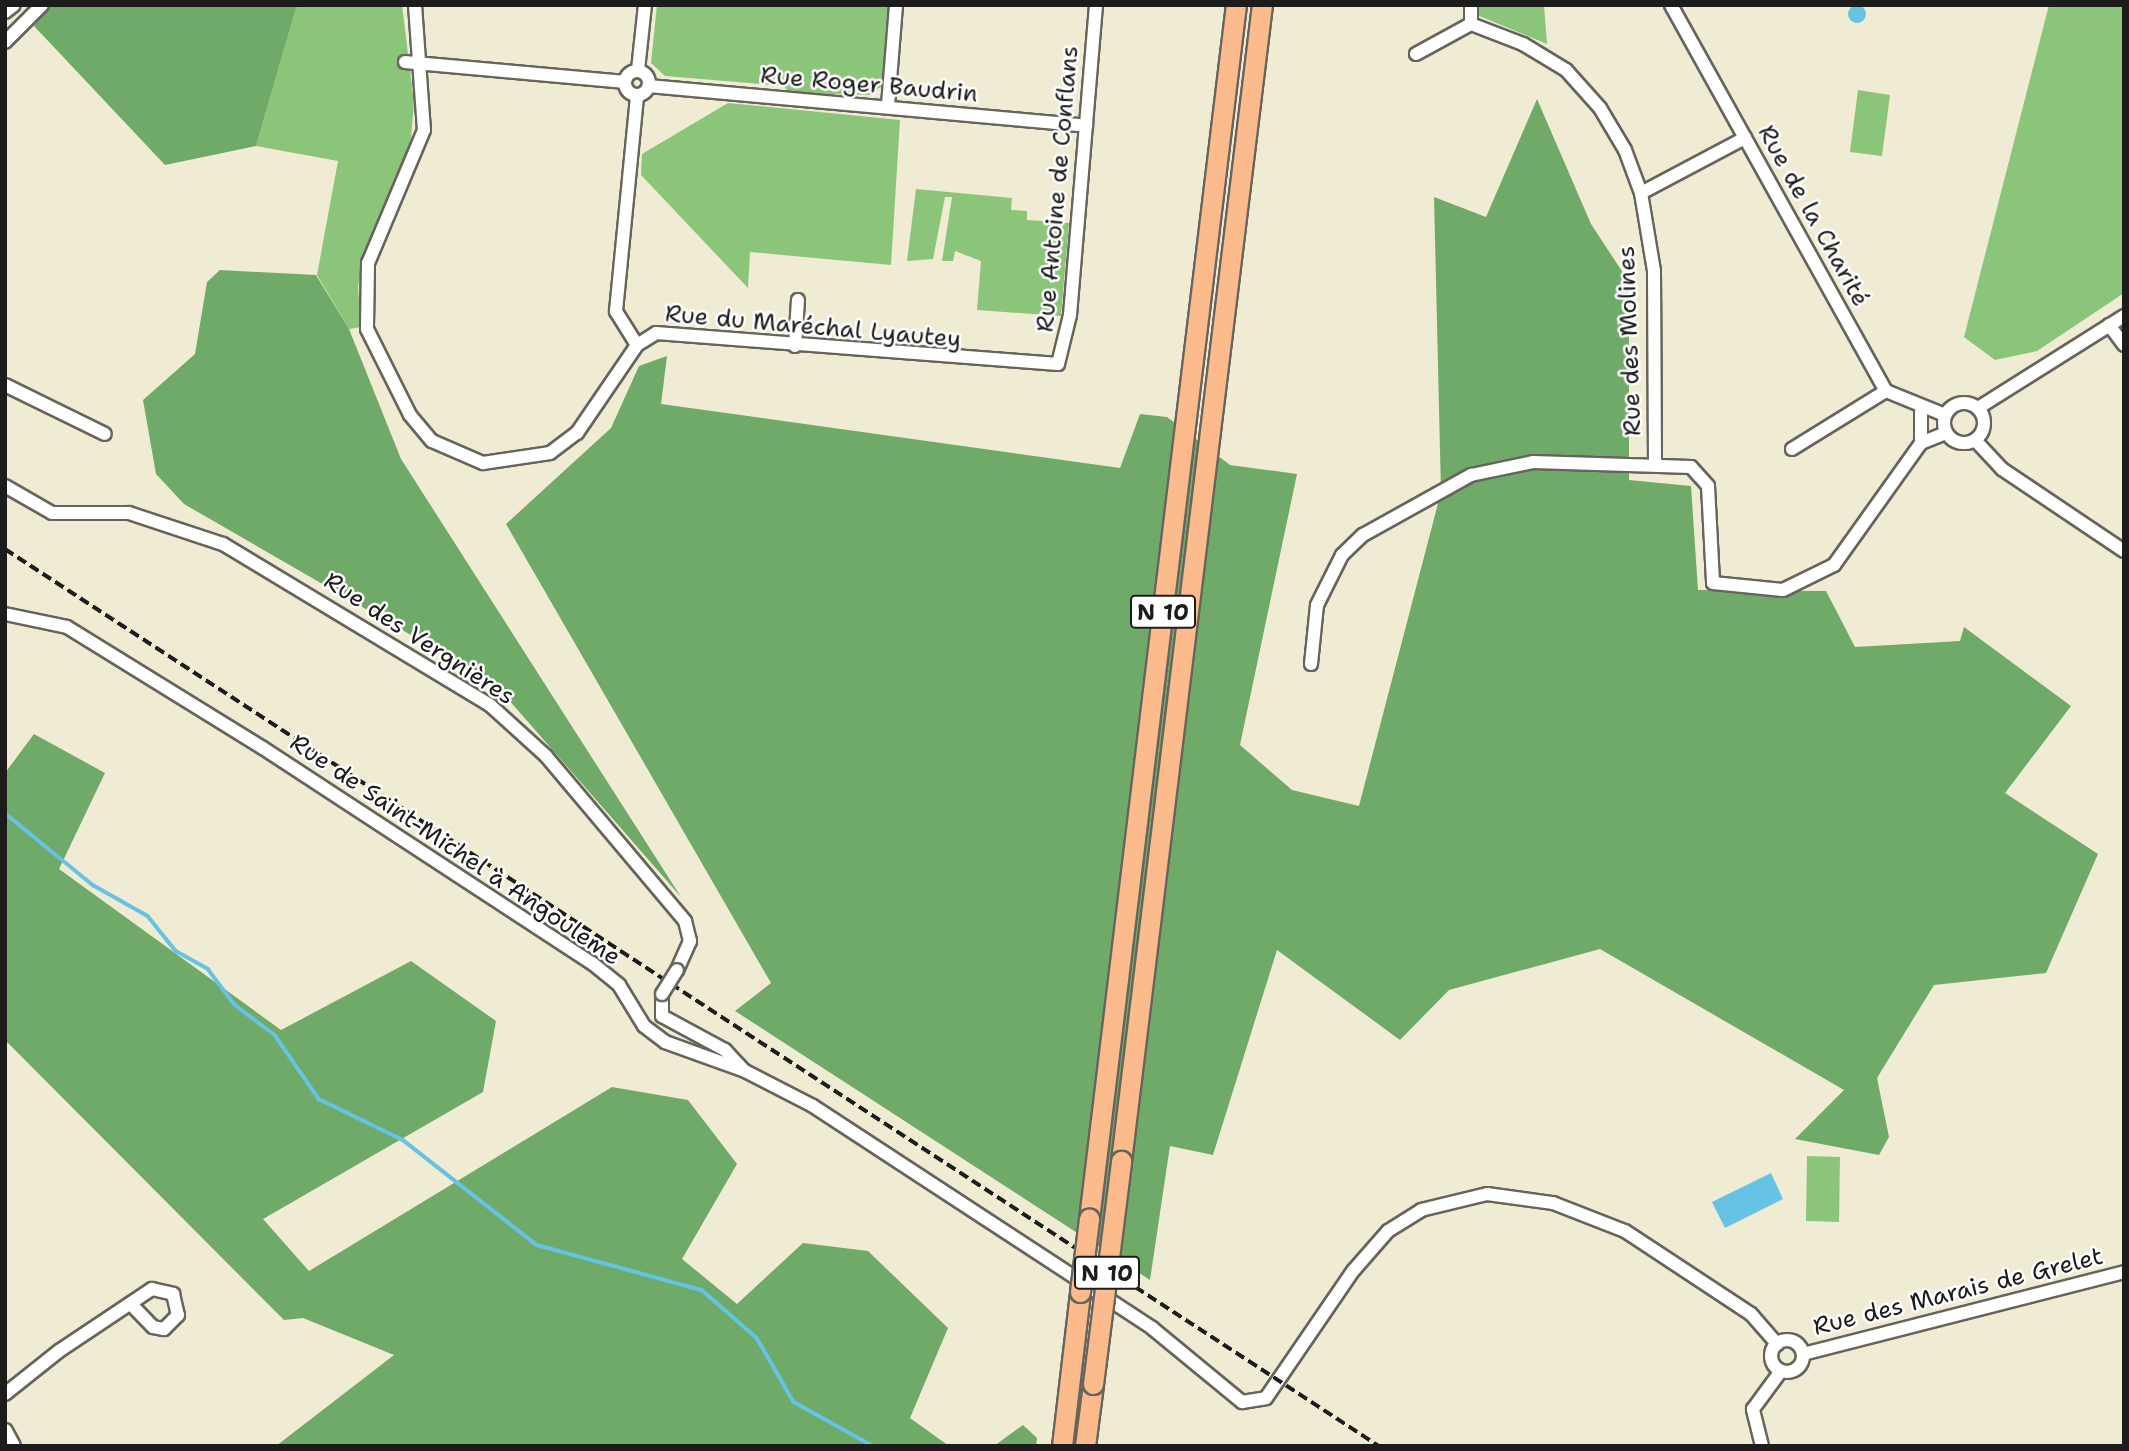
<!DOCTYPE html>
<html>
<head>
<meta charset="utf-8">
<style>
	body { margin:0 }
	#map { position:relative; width:2129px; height:1451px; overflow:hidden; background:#f0ebd3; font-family:"Shantell Sans",sans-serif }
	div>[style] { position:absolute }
	.green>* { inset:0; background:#8bc579 }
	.forest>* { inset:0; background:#70aa69 }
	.water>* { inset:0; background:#66c3e4 }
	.round { border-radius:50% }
	.stream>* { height:3.5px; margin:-1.75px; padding:0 1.75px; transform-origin:1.75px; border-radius:1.75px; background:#66c3e4 }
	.roads { filter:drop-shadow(2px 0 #66645c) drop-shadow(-2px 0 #66645c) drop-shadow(0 2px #66645c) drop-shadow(0 -2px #66645c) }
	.minor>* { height:12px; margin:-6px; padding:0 6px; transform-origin:6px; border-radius:6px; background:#fff }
	.minor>.ring { margin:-6px; padding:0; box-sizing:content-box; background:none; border:12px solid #fff; border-radius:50% }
	.tertiary>* { height:14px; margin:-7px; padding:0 7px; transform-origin:7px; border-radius:7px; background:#fff }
	.trunk>* { height:19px; margin:-9.5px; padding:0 9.5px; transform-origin:9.5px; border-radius:9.5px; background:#fbbb8c }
	.rail>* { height:3.5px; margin-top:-1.75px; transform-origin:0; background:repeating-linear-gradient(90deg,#1c1c1c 0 10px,transparent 0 15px) }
	.bridges { filter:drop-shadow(2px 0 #66645c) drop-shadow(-2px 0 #66645c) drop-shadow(0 2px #66645c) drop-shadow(0 -2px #66645c) }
	.minor-bridge>* { height:12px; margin:-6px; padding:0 6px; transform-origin:6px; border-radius:6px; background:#fff }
	.trunk-bridge>* { height:19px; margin:-9.5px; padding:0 9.5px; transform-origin:9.5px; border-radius:9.5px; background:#fbbb8c }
	span { translate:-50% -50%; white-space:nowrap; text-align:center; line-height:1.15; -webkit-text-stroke:5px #fff; paint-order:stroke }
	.shield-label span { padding:2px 5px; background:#fff; border:2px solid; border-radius:5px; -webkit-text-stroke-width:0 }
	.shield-label { font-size:23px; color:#1c1c1c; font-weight:700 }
	.street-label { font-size:24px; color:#1c1c1c }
	.frame { position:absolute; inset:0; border:7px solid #1c1c1c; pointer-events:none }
</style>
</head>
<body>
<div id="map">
	<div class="green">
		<i style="clip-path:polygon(297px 5px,402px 5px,414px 102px,411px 139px,366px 254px,358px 286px,361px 327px,349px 329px,317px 275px,338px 161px,256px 146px)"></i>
		<i style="clip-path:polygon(657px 5px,889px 5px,882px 86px,869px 95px,789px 93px,784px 86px,665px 76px,651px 63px)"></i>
		<i style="clip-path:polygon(1478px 5px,1544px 5px,1547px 44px,1477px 15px)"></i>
		<i style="clip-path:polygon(2049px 5px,2124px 5px,2124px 293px,2037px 351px,1995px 360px,1964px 337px)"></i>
		<i style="clip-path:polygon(1858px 90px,1890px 95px,1882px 156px,1850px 152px)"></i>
		<i style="clip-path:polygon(728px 103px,900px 120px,891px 265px,750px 252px,748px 288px,641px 175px,642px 154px)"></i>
		<i style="clip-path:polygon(916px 189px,1012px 198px,1011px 210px,1027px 211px,1027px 220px,1069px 223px,1061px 316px,977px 310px,981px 261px,955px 251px,953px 261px,942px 261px,952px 197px,945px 197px,933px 259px,907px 261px)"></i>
		<i style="clip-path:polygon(1807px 1156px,1840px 1157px,1839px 1222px,1806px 1221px)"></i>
	</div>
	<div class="forest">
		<i style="clip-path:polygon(48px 5px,297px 5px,256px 146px,165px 165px,34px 26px)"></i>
		<i style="clip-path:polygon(1537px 99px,1591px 224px,1629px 282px,1629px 480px,1691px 486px,1698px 590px,1826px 591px,1855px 647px,1960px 641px,1964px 627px,2071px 706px,2005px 793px,2098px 854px,2046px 973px,1934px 985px,1877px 1078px,1889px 1137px,1879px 1155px,1795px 1139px,1844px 1090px,1600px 949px,1449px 990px,1400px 1040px,1277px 950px,1213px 1155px,1170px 1146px,1150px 1280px,735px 1011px,771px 983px,506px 524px,611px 428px,639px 366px,667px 356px,661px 404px,1120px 468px,1140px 414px,1167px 417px,1230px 465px,1297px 474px,1240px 745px,1292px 790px,1359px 806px,1441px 492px,1434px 197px,1486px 217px)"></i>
		<i style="clip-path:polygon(220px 270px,316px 275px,349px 329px,401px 459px,681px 897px,494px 683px,184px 504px,156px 474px,143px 400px,195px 354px,207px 282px)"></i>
		<i style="clip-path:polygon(34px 734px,105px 773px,59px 869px,281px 1030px,411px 961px,496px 1021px,483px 1092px,263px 1219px,309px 1271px,612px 1087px,688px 1100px,737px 1164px,682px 1259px,737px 1304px,803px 1243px,868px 1251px,948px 1328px,910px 1418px,949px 1446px,276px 1446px,394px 1355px,303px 1318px,284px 1320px,5px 1040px,5px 773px)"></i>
		<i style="clip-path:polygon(1023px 1425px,1037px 1438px,1036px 1446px,994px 1446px)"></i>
	</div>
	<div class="water">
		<i class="round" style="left:1848px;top:5px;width:18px;height:18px"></i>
		<i style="clip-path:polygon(1771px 1173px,1783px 1199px,1725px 1228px,1712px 1202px)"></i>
	</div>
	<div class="stream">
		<i style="left:5px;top:813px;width:114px;rotate:39.3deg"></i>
		<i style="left:93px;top:885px;width:63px;rotate:29.4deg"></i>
		<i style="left:148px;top:916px;width:45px;rotate:51.3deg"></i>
		<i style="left:176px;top:951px;width:37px;rotate:29deg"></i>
		<i style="left:208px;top:969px;width:45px;rotate:53.1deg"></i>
		<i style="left:235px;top:1005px;width:50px;rotate:36.9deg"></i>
		<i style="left:275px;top:1035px;width:78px;rotate:55.5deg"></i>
		<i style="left:319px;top:1099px;width:93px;rotate:26deg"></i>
		<i style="left:403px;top:1140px;width:170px;rotate:38.1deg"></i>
		<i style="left:537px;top:1245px;width:171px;rotate:15.3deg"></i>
		<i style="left:702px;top:1290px;width:73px;rotate:41.1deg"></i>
		<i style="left:757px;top:1338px;width:74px;rotate:60deg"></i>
		<i style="left:794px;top:1402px;width:90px;rotate:29.1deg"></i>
	</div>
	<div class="roads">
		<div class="minor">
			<i style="left:415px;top:5px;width:125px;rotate:85.9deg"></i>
			<i style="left:424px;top:130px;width:144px;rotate:112.8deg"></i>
			<i style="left:368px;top:263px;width:66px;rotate:90.9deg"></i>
			<i style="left:367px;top:329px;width:96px;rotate:63.4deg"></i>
			<i style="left:410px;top:415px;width:34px;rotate:50deg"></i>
			<i style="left:432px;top:441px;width:56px;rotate:23.3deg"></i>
			<i style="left:483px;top:463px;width:68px;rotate:-8.5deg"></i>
			<i style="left:550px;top:453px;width:34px;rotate:-37deg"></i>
			<i style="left:577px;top:433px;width:107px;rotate:-55.7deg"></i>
			<i style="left:637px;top:345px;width:22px;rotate:-32deg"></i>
			<i style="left:656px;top:333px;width:403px;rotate:4.4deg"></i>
			<i style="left:1058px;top:364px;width:50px;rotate:-76.2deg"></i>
			<i style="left:1070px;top:315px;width:311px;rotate:-85.2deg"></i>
			<i style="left:1471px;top:5px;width:19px;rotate:90deg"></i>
			<i style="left:1671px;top:5px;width:442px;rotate:60.9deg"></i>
			<i style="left:1886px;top:391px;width:64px;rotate:22.1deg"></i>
			<i style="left:5px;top:12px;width:11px;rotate:-38deg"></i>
			<i style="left:1471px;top:24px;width:56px;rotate:21deg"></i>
			<i style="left:1523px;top:44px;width:50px;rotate:31.2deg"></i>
			<i style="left:1566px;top:70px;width:51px;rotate:48.2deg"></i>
			<i style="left:1600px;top:108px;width:49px;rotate:59.2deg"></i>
			<i style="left:1625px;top:150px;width:46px;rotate:69.6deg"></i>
			<i style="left:1641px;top:193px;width:79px;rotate:80.5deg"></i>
			<i style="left:1654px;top:271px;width:194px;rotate:89.7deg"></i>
			<i style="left:5px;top:42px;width:52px;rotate:-45deg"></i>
			<i style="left:1416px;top:54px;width:63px;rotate:-28.6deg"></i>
			<i style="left:405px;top:62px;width:221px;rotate:5.2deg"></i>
			<i style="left:638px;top:70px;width:65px;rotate:-83.9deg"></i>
			<i class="ring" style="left:625px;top:71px;width:12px;height:12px"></i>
			<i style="left:649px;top:86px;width:439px;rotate:5.2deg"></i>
			<i style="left:888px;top:105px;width:100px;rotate:-85.4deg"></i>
			<i style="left:1641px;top:193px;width:118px;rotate:-27.9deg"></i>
			<i style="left:2109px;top:325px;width:25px;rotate:53deg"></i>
			<i style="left:637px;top:345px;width:40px;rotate:-122deg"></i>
			<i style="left:616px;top:311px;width:217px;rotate:-84.4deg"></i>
			<i style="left:795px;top:346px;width:46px;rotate:-86.3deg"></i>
			<i style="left:5px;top:385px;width:111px;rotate:26.1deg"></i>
			<i class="ring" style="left:1944px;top:403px;width:28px;height:28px"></i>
			<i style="left:1978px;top:408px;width:173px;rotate:-32.2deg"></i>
			<i style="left:1921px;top:411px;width:32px;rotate:90deg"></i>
			<i style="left:1975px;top:440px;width:40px;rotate:47deg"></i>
			<i style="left:2002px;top:469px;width:147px;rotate:33.9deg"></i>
			<i style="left:1792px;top:449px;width:110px;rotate:-31.7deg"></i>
			<i style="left:5px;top:486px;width:54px;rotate:29.9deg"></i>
			<i style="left:52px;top:513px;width:77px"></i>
			<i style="left:129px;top:513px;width:99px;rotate:18.3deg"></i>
			<i style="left:223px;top:544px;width:312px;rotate:31.1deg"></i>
			<i style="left:490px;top:705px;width:76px;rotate:42.3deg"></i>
			<i style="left:546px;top:756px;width:216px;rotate:49.9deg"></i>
			<i style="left:685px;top:921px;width:21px;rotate:76deg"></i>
			<i style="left:690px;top:941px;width:32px;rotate:114deg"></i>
			<i style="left:5px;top:614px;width:63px;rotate:11.8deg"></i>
			<i style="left:67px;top:627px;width:230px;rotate:31.7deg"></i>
			<i style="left:263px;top:748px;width:393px;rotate:33.2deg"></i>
			<i style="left:592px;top:963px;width:35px;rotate:39deg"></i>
			<i style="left:619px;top:985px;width:48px;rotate:58.6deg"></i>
			<i style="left:644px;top:1026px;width:26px;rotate:37deg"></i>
			<i style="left:665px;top:1042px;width:85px;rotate:19.9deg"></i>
			<i style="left:745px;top:1071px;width:76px;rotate:27.2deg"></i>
			<i style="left:813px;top:1106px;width:405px;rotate:33.2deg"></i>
			<i style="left:1152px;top:1328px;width:117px;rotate:39.4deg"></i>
			<i style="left:1242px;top:1402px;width:24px;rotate:-9deg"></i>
			<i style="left:1266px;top:1398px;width:154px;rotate:-55.6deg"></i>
			<i style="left:1353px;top:1271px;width:53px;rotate:-48.8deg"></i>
			<i style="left:1388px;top:1231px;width:39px;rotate:-32deg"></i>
			<i style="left:1421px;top:1210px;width:68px;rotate:-13.6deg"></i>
			<i style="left:1487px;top:1194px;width:67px;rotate:7.8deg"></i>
			<i style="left:1553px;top:1203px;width:77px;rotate:21.3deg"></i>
			<i style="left:1625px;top:1231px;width:151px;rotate:33.4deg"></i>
			<i style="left:1751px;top:1314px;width:40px;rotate:49deg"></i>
			<i style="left:1311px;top:664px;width:59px;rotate:-84.2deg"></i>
			<i style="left:1317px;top:605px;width:56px;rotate:-63.4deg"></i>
			<i style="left:1342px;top:555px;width:29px;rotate:-44deg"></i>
			<i style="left:1363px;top:535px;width:124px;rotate:-29.1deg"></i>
			<i style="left:1471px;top:475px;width:63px;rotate:-11.8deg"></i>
			<i style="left:1533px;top:462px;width:158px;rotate:1.8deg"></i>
			<i style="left:1691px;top:467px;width:25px;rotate:48deg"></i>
			<i style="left:1708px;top:486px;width:97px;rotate:87deg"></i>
			<i style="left:1713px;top:583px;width:70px;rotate:5.7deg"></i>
			<i style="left:1783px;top:590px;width:57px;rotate:-26.1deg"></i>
			<i style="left:1834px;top:565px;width:150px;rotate:-54.5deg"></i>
			<i style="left:1921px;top:443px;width:27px;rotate:-22deg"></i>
			<i style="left:662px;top:994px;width:22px;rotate:90deg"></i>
			<i style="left:662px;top:1016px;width:72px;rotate:28.4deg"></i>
			<i style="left:725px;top:1050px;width:26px;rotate:47deg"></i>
			<i class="ring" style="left:1771px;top:1340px;width:20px;height:20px"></i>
			<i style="left:1803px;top:1354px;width:331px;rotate:-14.3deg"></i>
			<i style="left:5px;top:1394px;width:69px;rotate:-38.5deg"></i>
			<i style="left:59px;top:1351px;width:112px;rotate:-33.7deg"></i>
			<i style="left:152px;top:1289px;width:22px;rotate:13deg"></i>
			<i style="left:173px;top:1294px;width:22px;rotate:77deg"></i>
			<i style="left:178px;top:1315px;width:20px;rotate:135deg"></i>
			<i style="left:164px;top:1329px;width:11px;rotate:-170deg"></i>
			<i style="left:153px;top:1327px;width:32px;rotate:-134deg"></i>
			<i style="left:1762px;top:1446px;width:38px;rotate:-104deg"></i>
			<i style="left:1753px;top:1409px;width:47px;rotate:-53.6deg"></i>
		</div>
		<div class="tertiary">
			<i style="left:5px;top:1431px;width:17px;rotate:62deg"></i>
		</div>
		<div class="trunk">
			<i style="left:1121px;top:1161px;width:1165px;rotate:-83.05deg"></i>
			<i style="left:1089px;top:1219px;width:1223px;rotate:-83.1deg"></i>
			<i style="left:1062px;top:1446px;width:155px;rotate:-83.3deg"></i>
			<i style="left:1085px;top:1446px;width:63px;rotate:-82.6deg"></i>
		</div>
	</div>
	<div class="rail">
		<i style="left:5px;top:549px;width:1641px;rotate:33.14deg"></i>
	</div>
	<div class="bridges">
		<div class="minor-bridge">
			<i style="left:662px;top:994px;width:28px;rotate:-58deg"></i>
		</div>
		<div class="trunk-bridge">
			<i style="left:1080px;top:1292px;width:74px;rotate:-83deg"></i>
			<i style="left:1093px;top:1384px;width:225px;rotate:-82.8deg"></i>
		</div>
	</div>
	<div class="shield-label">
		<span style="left:1163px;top:612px">N 10</span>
		<span style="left:1107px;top:1273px">N 10</span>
	</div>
	<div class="street-label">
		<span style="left:869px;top:85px;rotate:5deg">Rue Roger Baudrin</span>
		<span style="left:1058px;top:189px;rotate:-85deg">Rue Antoine de Conflans</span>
		<span style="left:1813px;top:216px;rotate:61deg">Rue de la Charité</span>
		<span style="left:813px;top:327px;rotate:5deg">Rue du Maréchal Lyautey</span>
		<span style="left:1630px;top:341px;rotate:-92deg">Rue des Molines</span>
		<span style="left:419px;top:639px;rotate:33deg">Rue des Vergnières</span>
		<span style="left:455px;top:850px;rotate:34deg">Rue de Saint-Michel à Angouleme</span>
		<span style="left:1958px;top:1292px;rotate:-14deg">Rue des Marais de Grelet</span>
	</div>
	<div class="frame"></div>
</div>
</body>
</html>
